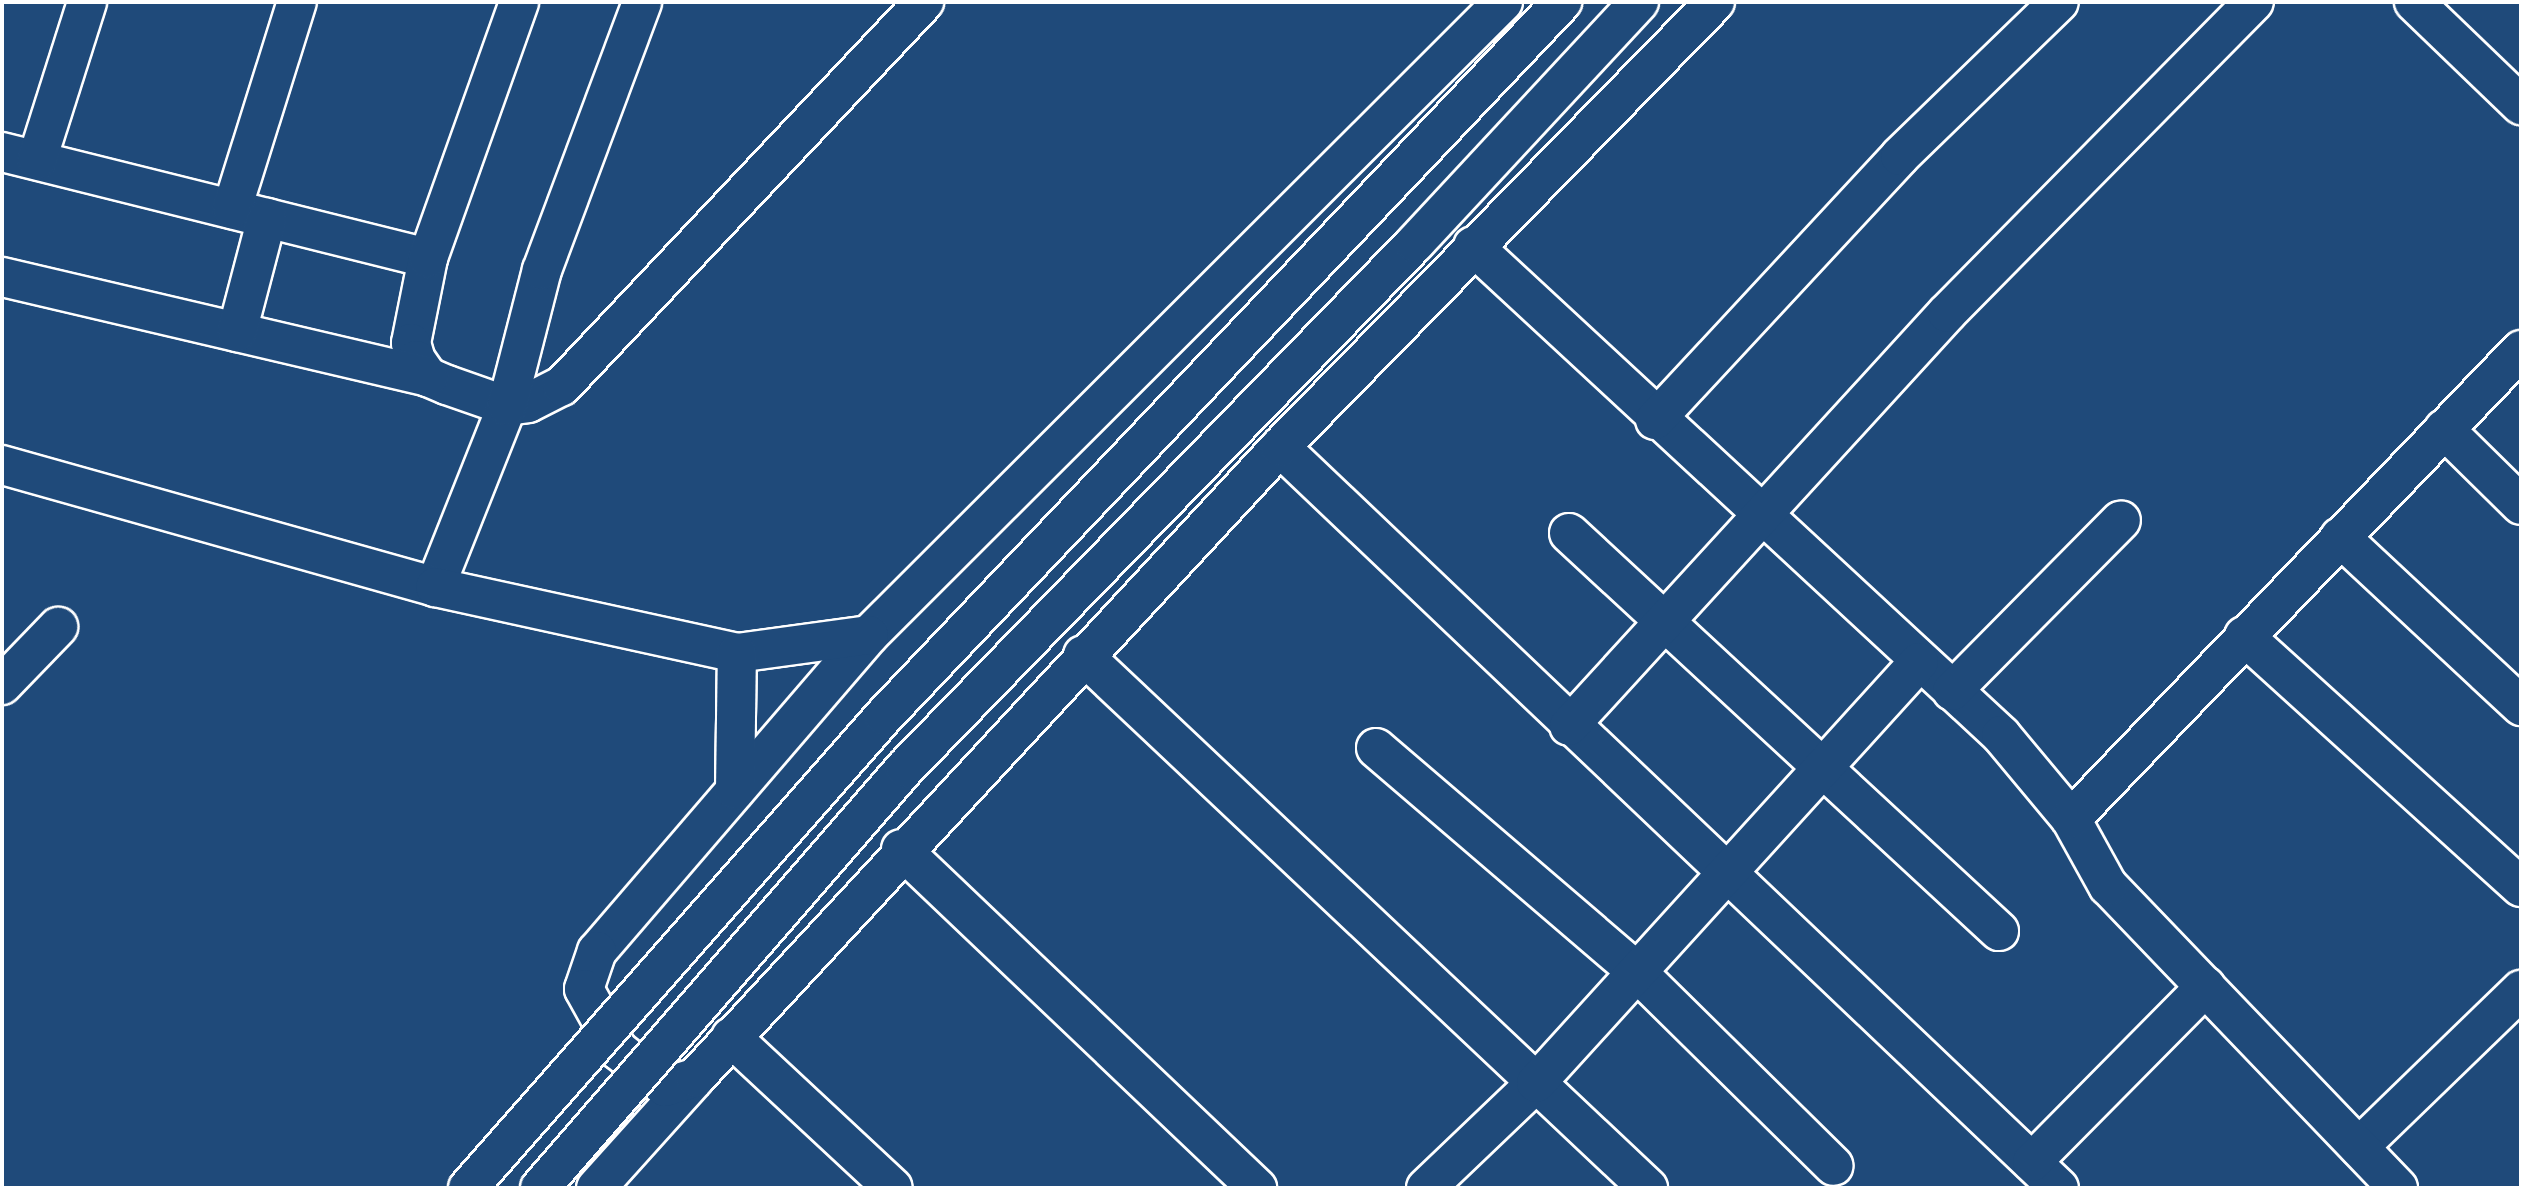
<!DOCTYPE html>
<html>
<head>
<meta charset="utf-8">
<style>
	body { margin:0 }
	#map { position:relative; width:2523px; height:1190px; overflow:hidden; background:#1f4a7a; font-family:Pangolin,sans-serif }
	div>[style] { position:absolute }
	.roads { filter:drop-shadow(2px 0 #fff) drop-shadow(-2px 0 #fff) drop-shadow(0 2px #fff) drop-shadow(0 -2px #fff) }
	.minor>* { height:38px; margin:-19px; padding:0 19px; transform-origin:19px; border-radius:19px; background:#1f4a7a }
	.tertiary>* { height:38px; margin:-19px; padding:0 19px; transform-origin:19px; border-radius:19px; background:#1f4a7a }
	.bridges { filter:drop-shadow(2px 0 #fff) drop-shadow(-2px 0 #fff) drop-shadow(0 2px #fff) drop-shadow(0 -2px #fff) }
	.secondary-bridge>* { height:38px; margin:-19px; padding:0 19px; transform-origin:19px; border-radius:19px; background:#1f4a7a }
	span { translate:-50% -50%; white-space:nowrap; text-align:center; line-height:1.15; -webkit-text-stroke:5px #1f4a7a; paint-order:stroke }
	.frame { position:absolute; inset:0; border:4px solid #fff; pointer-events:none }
</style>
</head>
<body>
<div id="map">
	<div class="roads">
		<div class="minor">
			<i style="left:2414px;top:2px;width:149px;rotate:43.9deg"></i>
			<i style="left:2px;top:152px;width:439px;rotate:14deg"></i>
			<i style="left:428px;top:258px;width:87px;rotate:101.3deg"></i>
			<i style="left:411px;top:343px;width:18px;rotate:74deg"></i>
			<i style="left:416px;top:360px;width:21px;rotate:55deg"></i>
			<i style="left:428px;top:377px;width:21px;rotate:23deg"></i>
			<i style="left:447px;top:385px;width:64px;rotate:19.3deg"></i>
			<i style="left:507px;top:406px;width:21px;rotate:-8deg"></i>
			<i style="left:528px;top:403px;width:38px;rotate:-27deg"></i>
			<i style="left:562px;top:386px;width:528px;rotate:-46.69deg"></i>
			<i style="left:37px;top:160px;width:166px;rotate:-72.4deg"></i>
			<i style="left:232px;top:209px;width:217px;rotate:-72.6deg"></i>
			<i style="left:1473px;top:246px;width:720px;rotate:42.8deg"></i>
			<i style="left:2001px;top:735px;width:109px;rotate:50.2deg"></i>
			<i style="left:428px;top:258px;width:272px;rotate:-70.4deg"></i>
			<i style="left:2px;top:277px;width:438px;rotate:13.2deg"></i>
			<i style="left:237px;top:332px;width:118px;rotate:-75.3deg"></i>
			<i style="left:1655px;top:420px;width:360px;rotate:-47.1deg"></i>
			<i style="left:1900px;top:156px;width:221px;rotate:-44.1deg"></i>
			<i style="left:2444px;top:429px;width:108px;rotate:44.6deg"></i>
			<i style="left:1280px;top:447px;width:1075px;rotate:43.57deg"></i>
			<i style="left:1569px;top:533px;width:586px;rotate:42.79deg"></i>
			<i style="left:2340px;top:537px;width:248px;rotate:43deg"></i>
			<i style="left:435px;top:587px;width:195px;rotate:-68.3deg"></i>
			<i style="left:507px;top:406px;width:140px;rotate:-75.6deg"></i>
			<i style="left:542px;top:270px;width:286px;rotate:-69.5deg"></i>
			<i style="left:2244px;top:636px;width:374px;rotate:42.2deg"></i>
			<i style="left:1083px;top:655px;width:777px;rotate:43.33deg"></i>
			<i style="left:2px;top:685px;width:81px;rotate:-46deg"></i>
			<i style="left:1952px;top:691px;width:240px;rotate:-45.3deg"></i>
			<i style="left:1569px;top:726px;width:560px;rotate:-47.53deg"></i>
			<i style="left:1947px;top:313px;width:437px;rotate:-45.4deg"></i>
			<i style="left:1376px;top:748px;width:344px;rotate:40.6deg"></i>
			<i style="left:1637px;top:972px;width:276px;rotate:44.6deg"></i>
			<i style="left:901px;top:849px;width:492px;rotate:43.6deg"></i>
			<i style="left:731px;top:1037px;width:221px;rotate:43deg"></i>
			<i style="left:2359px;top:1147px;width:226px;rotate:-44.1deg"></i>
			<i style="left:2032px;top:1162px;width:247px;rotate:-45.3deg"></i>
			<i style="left:596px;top:1188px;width:148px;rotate:-48deg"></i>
			<i style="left:1426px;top:1188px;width:152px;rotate:-43.7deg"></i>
			<i style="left:1536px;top:1083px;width:569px;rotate:-47.71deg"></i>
			<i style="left:2398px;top:1188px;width:419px;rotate:-133.8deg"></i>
			<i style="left:2108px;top:886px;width:77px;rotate:-118.9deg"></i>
			<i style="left:2071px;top:819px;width:650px;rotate:-46.18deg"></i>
		</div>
		<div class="tertiary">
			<i style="left:1503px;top:2px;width:896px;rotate:135.05deg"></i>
			<i style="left:869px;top:635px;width:417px;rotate:130.7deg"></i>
			<i style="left:597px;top:951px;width:40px;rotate:108.9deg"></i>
			<i style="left:584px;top:989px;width:70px;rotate:60.9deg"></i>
			<i style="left:618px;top:1050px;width:60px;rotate:38.2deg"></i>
			<i style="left:665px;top:1087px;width:31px;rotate:-17deg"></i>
			<i style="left:695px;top:1078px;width:860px;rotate:-47.17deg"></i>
			<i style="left:1280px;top:447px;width:622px;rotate:-45.65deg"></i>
			<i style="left:2px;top:465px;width:450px;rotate:15.7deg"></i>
			<i style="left:435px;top:587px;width:309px;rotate:12.3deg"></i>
			<i style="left:737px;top:653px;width:133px;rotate:-7.8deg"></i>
			<i style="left:735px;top:790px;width:137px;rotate:-89.2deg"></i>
		</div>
	</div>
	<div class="bridges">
		<div class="secondary-bridge">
			<i style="left:468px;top:1188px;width:629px;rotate:-48.61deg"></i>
			<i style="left:884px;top:716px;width:985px;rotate:-46.48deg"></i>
			<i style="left:540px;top:1188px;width:556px;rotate:-49.01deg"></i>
			<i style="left:905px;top:768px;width:732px;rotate:-45.83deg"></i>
			<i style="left:1415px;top:243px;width:329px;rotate:-47.1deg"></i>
		</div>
	</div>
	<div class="frame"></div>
</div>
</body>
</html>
